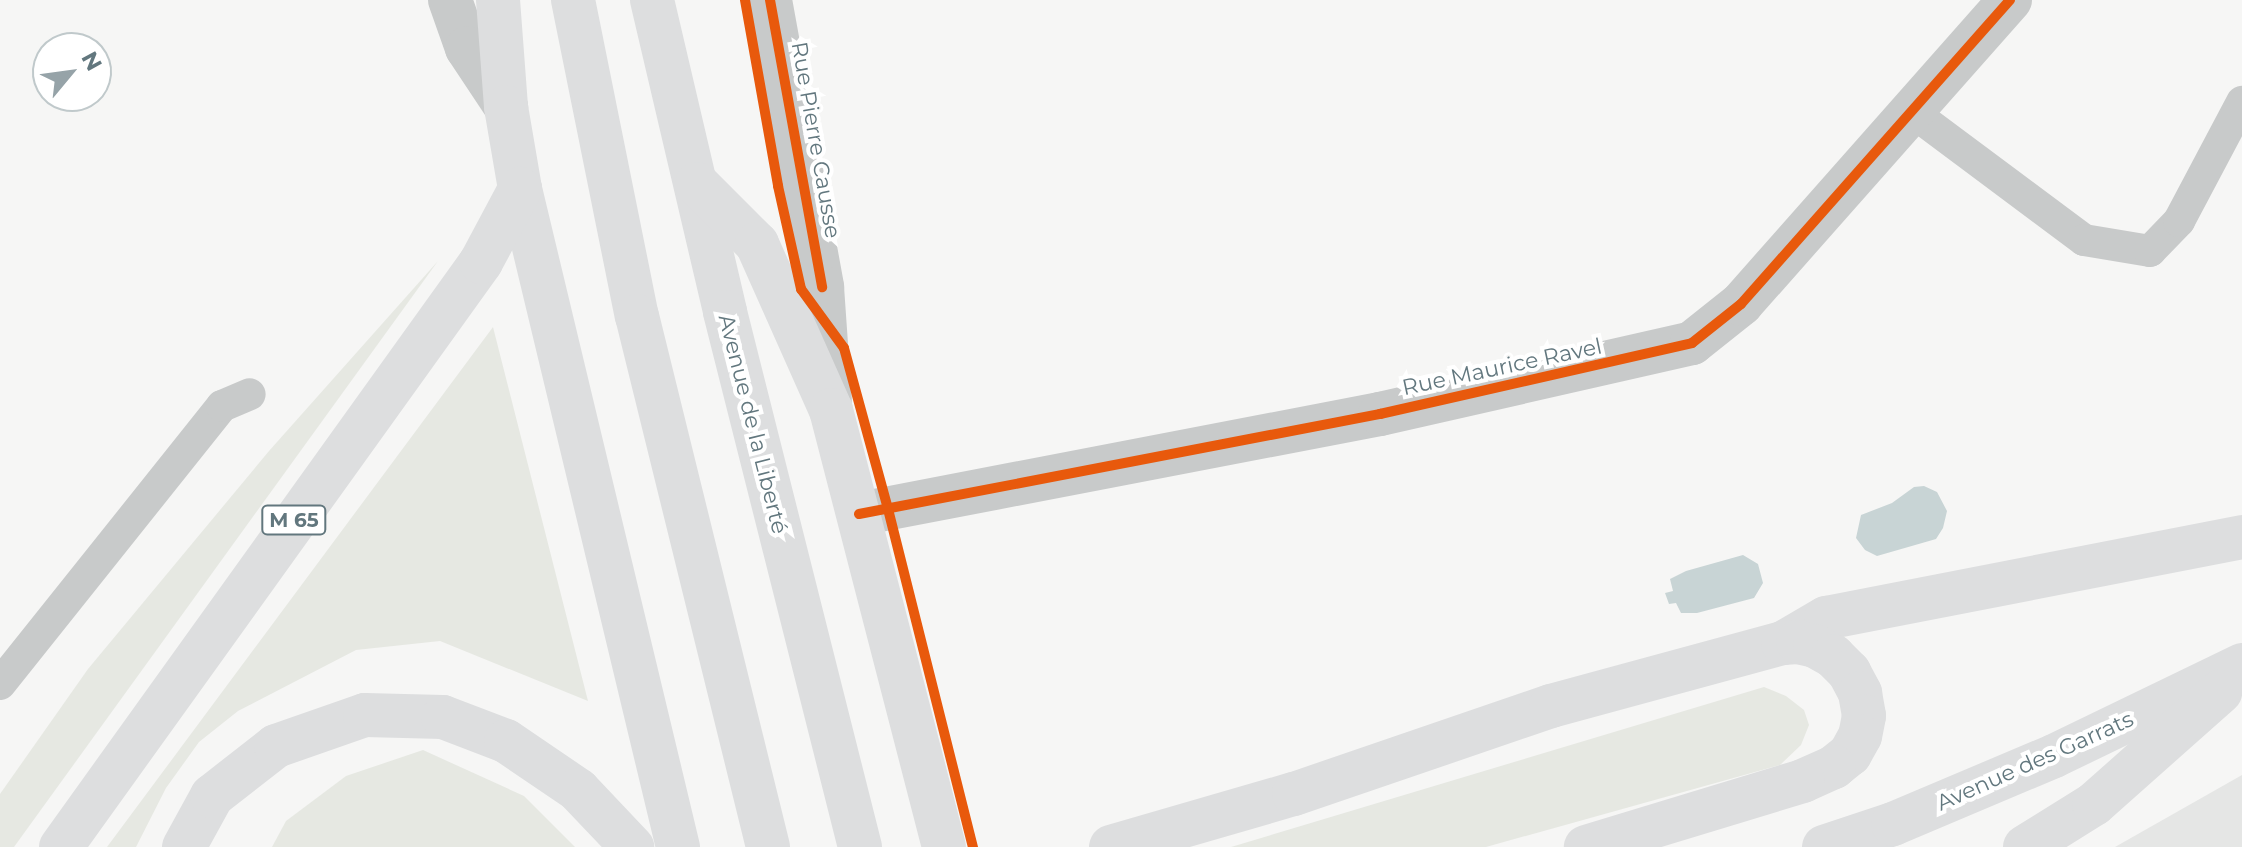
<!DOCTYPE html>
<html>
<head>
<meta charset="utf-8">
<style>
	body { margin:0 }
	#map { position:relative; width:2242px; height:847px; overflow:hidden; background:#f6f6f5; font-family:Montserrat,sans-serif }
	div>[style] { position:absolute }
	.built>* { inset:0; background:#e5e6e5 }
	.green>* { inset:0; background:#e6e8e2 }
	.water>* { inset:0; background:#c8d4d5 }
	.lane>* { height:32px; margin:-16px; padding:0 16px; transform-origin:16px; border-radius:16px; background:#c8caca }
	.street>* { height:44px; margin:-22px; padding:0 22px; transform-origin:22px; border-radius:22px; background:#c8caca }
	.primary>* { height:44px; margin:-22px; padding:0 22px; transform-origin:22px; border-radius:22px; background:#dddedf }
	.cycleway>* { height:10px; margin:-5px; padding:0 5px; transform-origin:5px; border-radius:5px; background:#e8590c }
	span { translate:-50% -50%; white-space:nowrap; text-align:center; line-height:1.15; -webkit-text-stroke:8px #fff; paint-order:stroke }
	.shield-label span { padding:2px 6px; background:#fff; border:2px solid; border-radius:6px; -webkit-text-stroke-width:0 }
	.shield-label { font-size:20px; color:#62777e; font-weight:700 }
	.street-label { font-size:22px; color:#62777e }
	.north { position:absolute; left:32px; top:32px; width:80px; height:80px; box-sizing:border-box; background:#fff; border:2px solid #c0c9cb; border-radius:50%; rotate:61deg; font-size:22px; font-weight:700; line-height:32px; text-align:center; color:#62777e }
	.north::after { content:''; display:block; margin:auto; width:28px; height:36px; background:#96a3a8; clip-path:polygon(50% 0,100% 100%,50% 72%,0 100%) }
</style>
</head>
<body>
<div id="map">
	<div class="built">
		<i style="clip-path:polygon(2242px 775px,2242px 847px,2115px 847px)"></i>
	</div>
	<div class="green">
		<i style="clip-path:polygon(438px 261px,14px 847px,0 847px,0 794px,88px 669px,269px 451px)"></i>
		<i style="clip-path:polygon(493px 327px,588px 701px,440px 641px,356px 650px,238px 711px,199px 742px,166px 788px,136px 847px,107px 847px)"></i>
		<i style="clip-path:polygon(1764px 687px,1786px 696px,1804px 710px,1809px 725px,1801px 745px,1780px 765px,1486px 847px,1231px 847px)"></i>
		<i style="clip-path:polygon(423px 750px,524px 796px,575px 847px,272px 847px,286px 821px,346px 776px)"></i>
	</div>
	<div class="water">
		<i style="clip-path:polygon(1924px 486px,1937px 492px,1947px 511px,1943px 528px,1936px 539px,1877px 556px,1865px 550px,1856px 538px,1861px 515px,1892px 503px,1914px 487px)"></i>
		<i style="clip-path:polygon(1743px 555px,1758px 564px,1763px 583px,1754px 598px,1697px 613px,1681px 613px,1676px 603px,1669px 604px,1665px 593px,1673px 591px,1670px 579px,1686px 571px)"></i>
	</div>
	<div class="lane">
		<i style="left:1911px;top:111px;width:216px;rotate:36.7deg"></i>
		<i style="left:2084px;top:240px;width:67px;rotate:9.5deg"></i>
		<i style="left:2150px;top:251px;width:42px;rotate:-46deg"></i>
		<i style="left:2179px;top:221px;width:135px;rotate:-62.1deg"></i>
		<i style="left:0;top:684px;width:356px;rotate:-51.4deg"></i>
		<i style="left:222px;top:406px;width:30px;rotate:-23deg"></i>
	</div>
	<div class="street">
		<i style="left:450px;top:0;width:51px;rotate:70.5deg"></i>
		<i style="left:467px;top:48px;width:71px;rotate:56.5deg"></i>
		<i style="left:770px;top:0;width:292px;rotate:79.7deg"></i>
		<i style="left:822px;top:287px;width:113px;rotate:86deg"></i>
		<i style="left:859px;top:514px;width:531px;rotate:-10.87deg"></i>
		<i style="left:1380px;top:414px;width:320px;rotate:-12.8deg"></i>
		<i style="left:1692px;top:343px;width:63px;rotate:-38.5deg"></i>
		<i style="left:1741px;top:304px;width:406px;rotate:-48.5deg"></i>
	</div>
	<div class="primary">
		<i style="left:498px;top:0;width:107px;rotate:85.7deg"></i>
		<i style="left:506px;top:107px;width:83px;rotate:80.3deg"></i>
		<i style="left:520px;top:189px;width:677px;rotate:76.5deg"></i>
		<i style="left:573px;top:0;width:322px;rotate:78.6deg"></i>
		<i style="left:637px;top:316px;width:547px;rotate:76.14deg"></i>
		<i style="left:652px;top:0;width:320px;rotate:76.8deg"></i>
		<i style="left:725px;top:312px;width:552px;rotate:75.84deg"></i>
		<i style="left:697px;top:184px;width:85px;rotate:45deg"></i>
		<i style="left:757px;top:244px;width:182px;rotate:66deg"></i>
		<i style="left:831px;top:410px;width:451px;rotate:75.5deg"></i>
		<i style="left:1783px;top:643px;width:50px;rotate:-30.2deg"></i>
		<i style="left:1826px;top:618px;width:424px;rotate:-11deg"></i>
		<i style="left:61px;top:847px;width:720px;rotate:-54.32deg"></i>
		<i style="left:481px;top:262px;width:83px;rotate:-61.9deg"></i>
		<i style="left:184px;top:847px;width:58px;rotate:-61.2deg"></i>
		<i style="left:212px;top:796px;width:81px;rotate:-38deg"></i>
		<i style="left:276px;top:746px;width:94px;rotate:-19.2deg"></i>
		<i style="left:365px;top:715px;width:78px;rotate:1.5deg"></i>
		<i style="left:443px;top:717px;width:67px;rotate:20.9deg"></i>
		<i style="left:506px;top:741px;width:87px;rotate:34.2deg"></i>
		<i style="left:578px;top:790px;width:79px;rotate:46.5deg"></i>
		<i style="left:1111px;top:847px;width:191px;rotate:-16.2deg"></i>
		<i style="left:1294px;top:794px;width:272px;rotate:-18.9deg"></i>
		<i style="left:1551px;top:706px;width:240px;rotate:-15.2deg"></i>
		<i style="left:1783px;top:643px;width:15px;rotate:-4deg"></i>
		<i style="left:1798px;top:642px;width:17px;rotate:13deg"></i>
		<i style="left:1815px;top:646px;width:21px;rotate:29deg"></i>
		<i style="left:1833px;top:656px;width:23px;rotate:45deg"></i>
		<i style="left:1849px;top:672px;width:24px;rotate:62deg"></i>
		<i style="left:1860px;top:693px;width:23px;rotate:80deg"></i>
		<i style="left:1864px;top:716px;width:20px;rotate:101deg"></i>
		<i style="left:1860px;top:736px;width:21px;rotate:119deg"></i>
		<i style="left:1850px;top:754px;width:21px;rotate:141deg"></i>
		<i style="left:1834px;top:767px;width:34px;rotate:156deg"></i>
		<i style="left:1803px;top:781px;width:227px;rotate:163.1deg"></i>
		<i style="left:1824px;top:847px;width:73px;rotate:-18.4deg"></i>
		<i style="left:1893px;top:824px;width:175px;rotate:-22.9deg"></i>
		<i style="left:2054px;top:756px;width:209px;rotate:-25.8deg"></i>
		<i style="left:2025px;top:847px;width:81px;rotate:-31.9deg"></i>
		<i style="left:2094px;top:804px;width:169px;rotate:-41.6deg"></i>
	</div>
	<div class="cycleway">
		<i style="left:745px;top:0;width:189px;rotate:79.9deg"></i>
		<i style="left:778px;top:186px;width:106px;rotate:77.4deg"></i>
		<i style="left:801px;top:289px;width:73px;rotate:53.9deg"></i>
		<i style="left:844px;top:348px;width:167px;rotate:74.7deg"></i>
		<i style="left:888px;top:509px;width:349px;rotate:75.9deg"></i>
		<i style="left:770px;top:0;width:292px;rotate:79.7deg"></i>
		<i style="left:859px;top:514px;width:531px;rotate:-10.87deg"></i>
		<i style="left:1380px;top:414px;width:320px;rotate:-12.8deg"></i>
		<i style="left:1692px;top:343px;width:63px;rotate:-38.5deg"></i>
		<i style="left:1741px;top:304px;width:406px;rotate:-48.5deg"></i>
	</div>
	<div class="shield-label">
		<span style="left:294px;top:520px">M 65</span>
	</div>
	<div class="street-label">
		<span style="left:816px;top:140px;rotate:80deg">Rue Pierre Causse</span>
		<span style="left:1502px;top:367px;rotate:-12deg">Rue Maurice Ravel</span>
		<span style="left:753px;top:424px;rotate:76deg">Avenue de la Liberté</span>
		<span style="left:2035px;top:761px;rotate:-24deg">Avenue des Garrats</span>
	</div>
	<div class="north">N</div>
</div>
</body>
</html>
